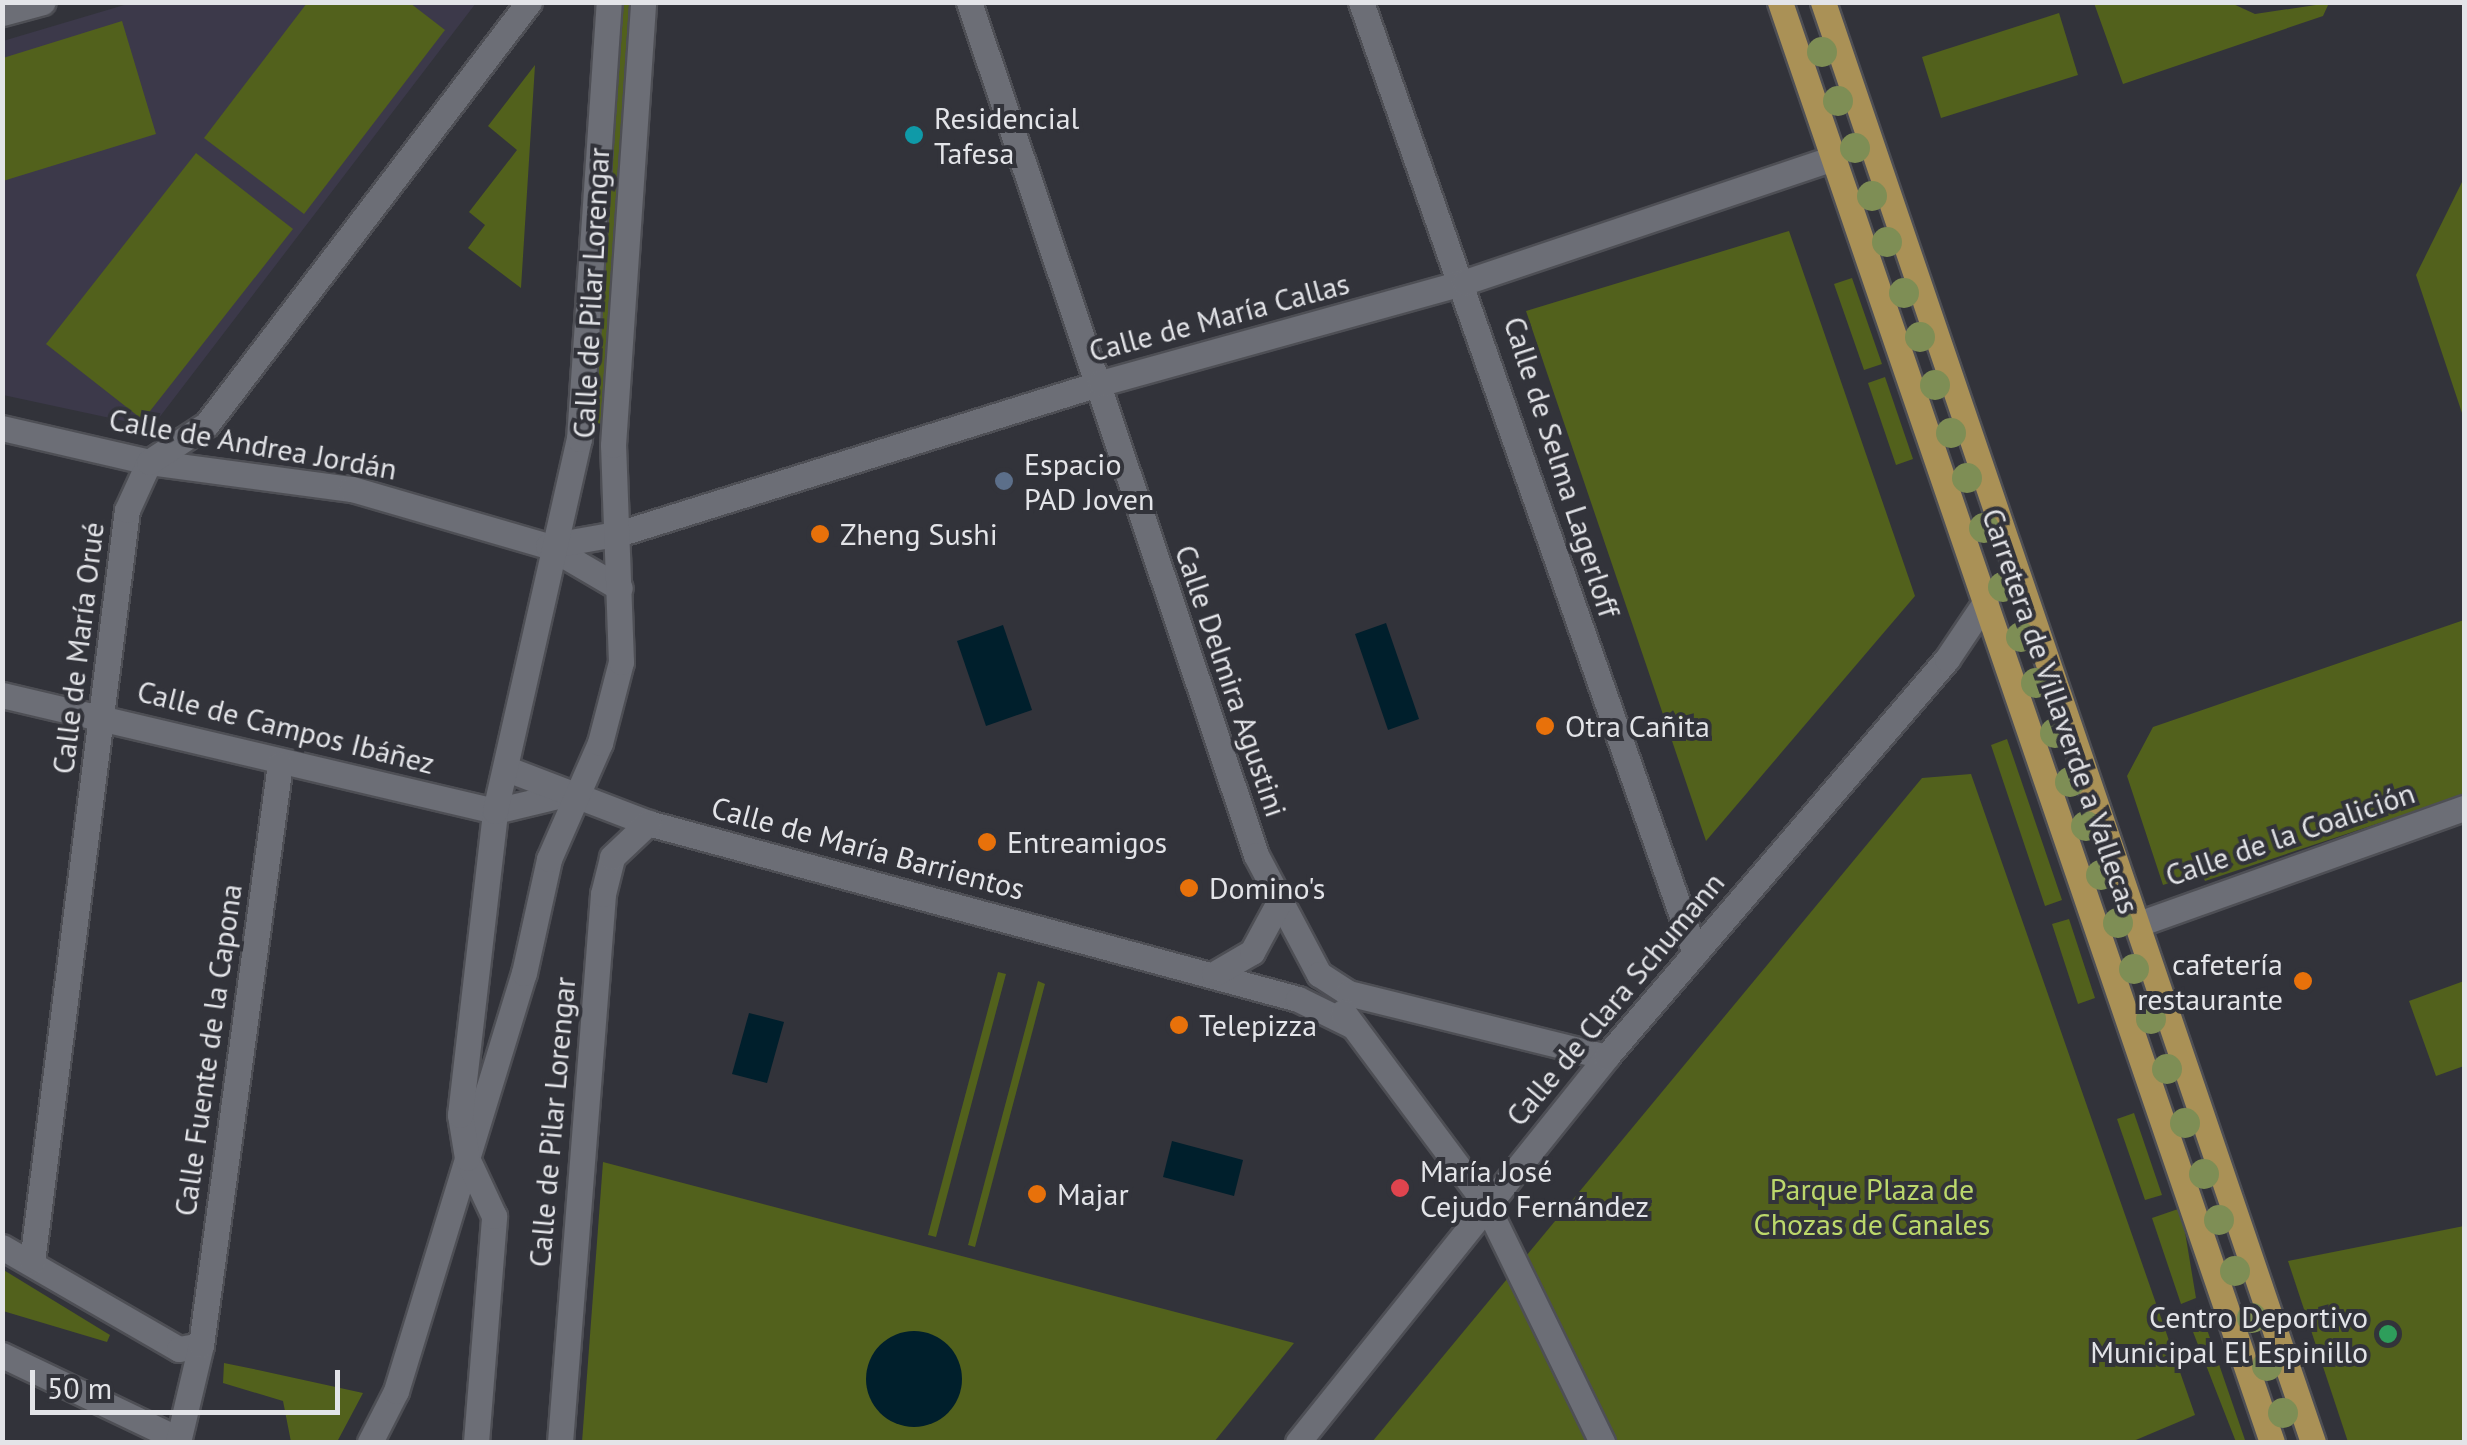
<!DOCTYPE html>
<html>
<head>
<meta charset="utf-8">
<style>
	body { margin:0 }
	#map { position:relative; width:2467px; height:1445px; overflow:hidden; background:#32333a; font-family:"PT Sans",sans-serif }
	div>[style] { position:absolute }
	.education>* { inset:0; background:#3c394a }
	.green>* { inset:0; background:#52611c }
	.water>* { inset:0; background:#001f2c }
	.round { border-radius:50% }
	.roads { filter:drop-shadow(2px 0 #4e4f55) drop-shadow(-2px 0 #4e4f55) drop-shadow(0 2px #4e4f55) drop-shadow(0 -2px #4e4f55) }
	.minor>* { height:25px; margin:-12.5px; padding:0 12.5px; transform-origin:12.5px; border-radius:12.5px; background:#6c6e76 }
	.major>* { height:25px; margin:-12.5px; padding:0 12.5px; transform-origin:12.5px; border-radius:12.5px; background:#aa9156 }
	.trees>* { width:30px; height:30px; margin:-15px; border-radius:50%; background:#7e8e55 }
	.dots>* { width:28px; height:28px; translate:-50% -50%; box-sizing:border-box; border:5px solid #32333a; border-radius:50% }
	span { translate:-50% -50%; white-space:nowrap; text-align:center; line-height:1.15; -webkit-text-stroke:8px #32333a; paint-order:stroke }
	.poi-label { font-size:30px; color:#e3e4e8 }
	.left { translate:0 -50%; text-align:left }
	.right { translate:-100% -50%; text-align:right }
	.street-label { font-size:30px; color:#e3e4e8 }
	.park-label { font-size:30px; color:#bcd86b }
	.frame { position:absolute; inset:0; border:5px solid #e3e4e8; pointer-events:none }
	.scale { position:absolute; left:30px; top:1370px; width:310px; height:45px; box-sizing:border-box; border:5px solid #e3e4e8; border-top:0; padding-left:12px; font-size:30px; line-height:35px; white-space:nowrap; color:#e3e4e8; -webkit-text-stroke:8px #32333a; paint-order:stroke }
</style>
</head>
<body>
<div id="map">
	<div class="education">
		<i style="clip-path:polygon(131px 3px,476px 3px,152px 427px,3px 395px,3px 41px)"></i>
	</div>
	<div class="green">
		<i style="clip-path:polygon(307px 3px,410px 3px,445px 30px,304px 214px,204px 138px)"></i>
		<i style="clip-path:polygon(618px 3px,632px 3px,608px 425px,591px 422px)"></i>
		<i style="clip-path:polygon(2094px 3px,2231px 3px,2255px 14px,2329px 3px,2323px 16px,2123px 84px)"></i>
		<i style="clip-path:polygon(2059px 13px,2078px 75px,1941px 118px,1922px 57px)"></i>
		<i style="clip-path:polygon(122px 21px,156px 134px,3px 181px,3px 58px)"></i>
		<i style="clip-path:polygon(535px 65px,521px 288px,468px 248px,485px 225px,469px 212px,517px 150px,488px 126px)"></i>
		<i style="clip-path:polygon(196px 153px,293px 229px,143px 420px,46px 344px)"></i>
		<i style="clip-path:polygon(2464px 178px,2464px 419px,2416px 275px)"></i>
		<i style="clip-path:polygon(1789px 231px,1915px 596px,1706px 841px,1526px 311px)"></i>
		<i style="clip-path:polygon(1852px 278px,1882px 364px,1864px 370px,1834px 284px)"></i>
		<i style="clip-path:polygon(1885px 377px,1913px 459px,1896px 465px,1868px 383px)"></i>
		<i style="clip-path:polygon(2464px 620px,2464px 795px,2205px 881px,2201px 873px,2163px 885px,2127px 776px,2153px 727px)"></i>
		<i style="clip-path:polygon(2007px 739px,2062px 900px,2045px 906px,1991px 745px)"></i>
		<i style="clip-path:polygon(1971px 774px,2195px 1415px,2131px 1442px,1372px 1442px,1922px 778px)"></i>
		<i style="clip-path:polygon(2069px 919px,2095px 998px,2078px 1004px,2052px 924px)"></i>
		<i style="clip-path:polygon(998px 972px,1006px 974px,936px 1237px,928px 1235px)"></i>
		<i style="clip-path:polygon(1038px 981px,1045px 984px,975px 1247px,968px 1245px)"></i>
		<i style="clip-path:polygon(2464px 981px,2464px 1066px,2436px 1076px,2409px 1001px)"></i>
		<i style="clip-path:polygon(2134px 1113px,2162px 1195px,2145px 1200px,2117px 1119px)"></i>
		<i style="clip-path:polygon(603px 1162px,1294px 1343px,1214px 1442px,582px 1442px)"></i>
		<i style="clip-path:polygon(2181px 1208px,2196px 1298px,2181px 1304px,2152px 1218px)"></i>
		<i style="clip-path:polygon(2464px 1226px,2464px 1442px,2348px 1442px,2288px 1261px)"></i>
		<i style="clip-path:polygon(2px 1269px,110px 1335px,107px 1342px,3px 1311px)"></i>
		<i style="clip-path:polygon(2200px 1309px,2245px 1440px,2236px 1442px,2186px 1314px)"></i>
		<i style="clip-path:polygon(224px 1363px,258px 1370px,363px 1393px,337px 1442px,291px 1442px,283px 1401px,223px 1383px)"></i>
	</div>
	<div class="water">
		<i style="clip-path:polygon(1386px 623px,1419px 719px,1388px 730px,1355px 634px)"></i>
		<i style="clip-path:polygon(1003px 625px,1032px 710px,986px 726px,957px 641px)"></i>
		<i style="clip-path:polygon(749px 1013px,784px 1022px,767px 1083px,732px 1074px)"></i>
		<i style="clip-path:polygon(1172px 1141px,1243px 1160px,1234px 1196px,1163px 1177px)"></i>
		<i class="round" style="left:866px;top:1331px;width:96px;height:96px"></i>
	</div>
	<div class="roads">
		<div class="minor">
			<i style="left:969px;top:2px;width:900px;rotate:71.4deg"></i>
			<i style="left:1256px;top:855px;width:135px;rotate:62.1deg"></i>
			<i style="left:1319px;top:974px;width:35px;rotate:33deg"></i>
			<i style="left:1348px;top:993px;width:266px;rotate:13.9deg"></i>
			<i style="left:1361px;top:2px;width:1008px;rotate:70.65deg"></i>
			<i style="left:2px;top:13px;width:42px;rotate:-15deg"></i>
			<i style="left:2px;top:428px;width:151px;rotate:13deg"></i>
			<i style="left:149px;top:462px;width:205px;rotate:7.6deg"></i>
			<i style="left:352px;top:489px;width:204px;rotate:16.2deg"></i>
			<i style="left:548px;top:546px;width:83px;rotate:30.3deg"></i>
			<i style="left:548px;top:546px;width:74px;rotate:-10.1deg"></i>
			<i style="left:621px;top:533px;width:503px;rotate:-17.35deg"></i>
			<i style="left:1101px;top:383px;width:378px;rotate:-15.5deg"></i>
			<i style="left:1465px;top:282px;width:388px;rotate:-18.6deg"></i>
			<i style="left:2px;top:695px;width:506px;rotate:13.24deg"></i>
			<i style="left:495px;top:811px;width:81px;rotate:-13.5deg"></i>
			<i style="left:510px;top:770px;width:148px;rotate:21deg"></i>
			<i style="left:648px;top:823px;width:673px;rotate:15.15deg"></i>
			<i style="left:1298px;top:999px;width:59px;rotate:26.1deg"></i>
			<i style="left:2138px;top:924px;width:346px;rotate:-19.6deg"></i>
			<i style="left:1214px;top:974px;width:44px;rotate:-30.1deg"></i>
			<i style="left:1252px;top:952px;width:55px;rotate:-61.6deg"></i>
			<i style="left:1343px;top:1012px;width:239px;rotate:53.3deg"></i>
			<i style="left:1486px;top:1204px;width:265px;rotate:64deg"></i>
			<i style="left:2px;top:1247px;width:204px;rotate:30deg"></i>
			<i style="left:179px;top:1349px;width:22px;rotate:-10deg"></i>
			<i style="left:32px;top:1262px;width:758px;rotate:-82.8deg"></i>
			<i style="left:127px;top:510px;width:53px;rotate:-65.4deg"></i>
			<i style="left:149px;top:462px;width:69px;rotate:-33.2deg"></i>
			<i style="left:207px;top:424px;width:531px;rotate:-52.66deg"></i>
			<i style="left:2px;top:1355px;width:195px;rotate:25.5deg"></i>
			<i style="left:178px;top:1442px;width:100px;rotate:-76.7deg"></i>
			<i style="left:201px;top:1345px;width:586px;rotate:-82.26deg"></i>
			<i style="left:370px;top:1442px;width:57px;rotate:-63deg"></i>
			<i style="left:396px;top:1391px;width:437px;rotate:-73deg"></i>
			<i style="left:524px;top:973px;width:117px;rotate:-77.6deg"></i>
			<i style="left:549px;top:859px;width:127px;rotate:-66.3deg"></i>
			<i style="left:600px;top:743px;width:84px;rotate:-75.5deg"></i>
			<i style="left:621px;top:662px;width:217px;rotate:-92.1deg"></i>
			<i style="left:613px;top:445px;width:444px;rotate:-86.1deg"></i>
			<i style="left:476px;top:1442px;width:227px;rotate:-85.4deg"></i>
			<i style="left:494px;top:1216px;width:64px;rotate:-115deg"></i>
			<i style="left:467px;top:1158px;width:44px;rotate:-99.2deg"></i>
			<i style="left:460px;top:1115px;width:306px;rotate:-83.4deg"></i>
			<i style="left:495px;top:811px;width:381px;rotate:-77.3deg"></i>
			<i style="left:579px;top:439px;width:438px;rotate:-86.1deg"></i>
			<i style="left:560px;top:1442px;width:550px;rotate:-85.51deg"></i>
			<i style="left:603px;top:894px;width:38px;rotate:-76deg"></i>
			<i style="left:612px;top:857px;width:50px;rotate:-43.4deg"></i>
			<i style="left:1298px;top:1442px;width:493px;rotate:-51.3deg"></i>
			<i style="left:1606px;top:1057px;width:524px;rotate:-49.41deg"></i>
			<i style="left:1947px;top:659px;width:70px;rotate:-56.1deg"></i>
		</div>
		<div class="major">
			<i style="left:1780px;top:2px;width:1522px;rotate:71.14deg"></i>
			<i style="left:1823px;top:2px;width:1521px;rotate:71.21deg"></i>
		</div>
	</div>
	<div class="trees">
		<i style="left:1822px;top:52px"></i>
		<i style="left:1838px;top:101px"></i>
		<i style="left:1855px;top:148px"></i>
		<i style="left:1872px;top:196px"></i>
		<i style="left:1887px;top:242px"></i>
		<i style="left:1904px;top:293px"></i>
		<i style="left:1920px;top:337px"></i>
		<i style="left:1935px;top:385px"></i>
		<i style="left:1951px;top:433px"></i>
		<i style="left:1967px;top:478px"></i>
		<i style="left:1984px;top:528px"></i>
		<i style="left:2003px;top:587px"></i>
		<i style="left:2021px;top:637px"></i>
		<i style="left:2036px;top:683px"></i>
		<i style="left:2055px;top:733px"></i>
		<i style="left:2070px;top:782px"></i>
		<i style="left:2086px;top:826px"></i>
		<i style="left:2101px;top:875px"></i>
		<i style="left:2118px;top:923px"></i>
		<i style="left:2134px;top:969px"></i>
		<i style="left:2151px;top:1019px"></i>
		<i style="left:2167px;top:1069px"></i>
		<i style="left:2185px;top:1123px"></i>
		<i style="left:2204px;top:1174px"></i>
		<i style="left:2219px;top:1220px"></i>
		<i style="left:2235px;top:1271px"></i>
		<i style="left:2252px;top:1318px"></i>
		<i style="left:2267px;top:1366px"></i>
		<i style="left:2283px;top:1413px"></i>
	</div>
	<div class="dots">
		<i style="left:914px;top:135px;background:#0f9aa8"></i>
		<i style="left:1004px;top:481px;background:#5c6f8a"></i>
		<i style="left:820px;top:534px;background:#e8710a"></i>
		<i style="left:1545px;top:726px;background:#e8710a"></i>
		<i style="left:987px;top:842px;background:#e8710a"></i>
		<i style="left:1189px;top:888px;background:#e8710a"></i>
		<i style="left:2303px;top:981px;background:#e8710a"></i>
		<i style="left:1179px;top:1025px;background:#e8710a"></i>
		<i style="left:1400px;top:1188px;background:#e0444e"></i>
		<i style="left:1037px;top:1194px;background:#e8710a"></i>
		<i style="left:2388px;top:1334px;background:#2e9e5b"></i>
	</div>
	<div class="poi-label">
		<span class="left" style="left:934px;top:135px">Residencial<br>Tafesa</span>
		<span class="left" style="left:1024px;top:481px">Espacio<br>PAD Joven</span>
		<span class="left" style="left:840px;top:534px">Zheng Sushi</span>
		<span class="left" style="left:1565px;top:726px">Otra Cañita</span>
		<span class="left" style="left:1007px;top:842px">Entreamigos</span>
		<span class="left" style="left:1209px;top:888px">Domino's</span>
		<span class="right" style="left:2283px;top:981px">cafetería<br>restaurante</span>
		<span class="left" style="left:1199px;top:1025px">Telepizza</span>
		<span class="left" style="left:1420px;top:1188px">María José<br>Cejudo Fernández</span>
		<span class="left" style="left:1057px;top:1194px">Majar</span>
		<span class="right" style="left:2368px;top:1334px">Centro Deportivo<br>Municipal El Espinillo</span>
	</div>
	<div class="street-label">
		<span style="left:591px;top:293px;rotate:-87deg">Calle de Pilar Lorengar</span>
		<span style="left:1219px;top:317px;rotate:-15deg">Calle de María Callas</span>
		<span style="left:253px;top:444px;rotate:10deg">Calle de Andrea Jordán</span>
		<span style="left:1562px;top:467px;rotate:72deg">Calle de Selma Lagerloff</span>
		<span style="left:78px;top:648px;rotate:-83deg">Calle de María Orué</span>
		<span style="left:1231px;top:681px;rotate:71deg">Calle Delmira Agustini</span>
		<span style="left:2061px;top:711px;rotate:71deg">Carretera de Villaverde a Vallecas</span>
		<span style="left:286px;top:727px;rotate:14deg">Calle de Campos Ibáñez</span>
		<span style="left:2290px;top:834px;rotate:-19deg">Calle de la Coalición</span>
		<span style="left:868px;top:848px;rotate:15deg">Calle de María Barrientos</span>
		<span style="left:1615px;top:999px;rotate:-50deg">Calle de Clara Schumann</span>
		<span style="left:208px;top:1050px;rotate:-82deg">Calle Fuente de la Capona</span>
		<span style="left:552px;top:1122px;rotate:-85deg">Calle de Pilar Lorengar</span>
	</div>
	<div class="park-label">
		<span style="left:1872px;top:1206px">Parque Plaza de<br>Chozas de Canales</span>
	</div>
	<div class="frame"></div>
	<div class="scale">50 m</div>
</div>
</body>
</html>
